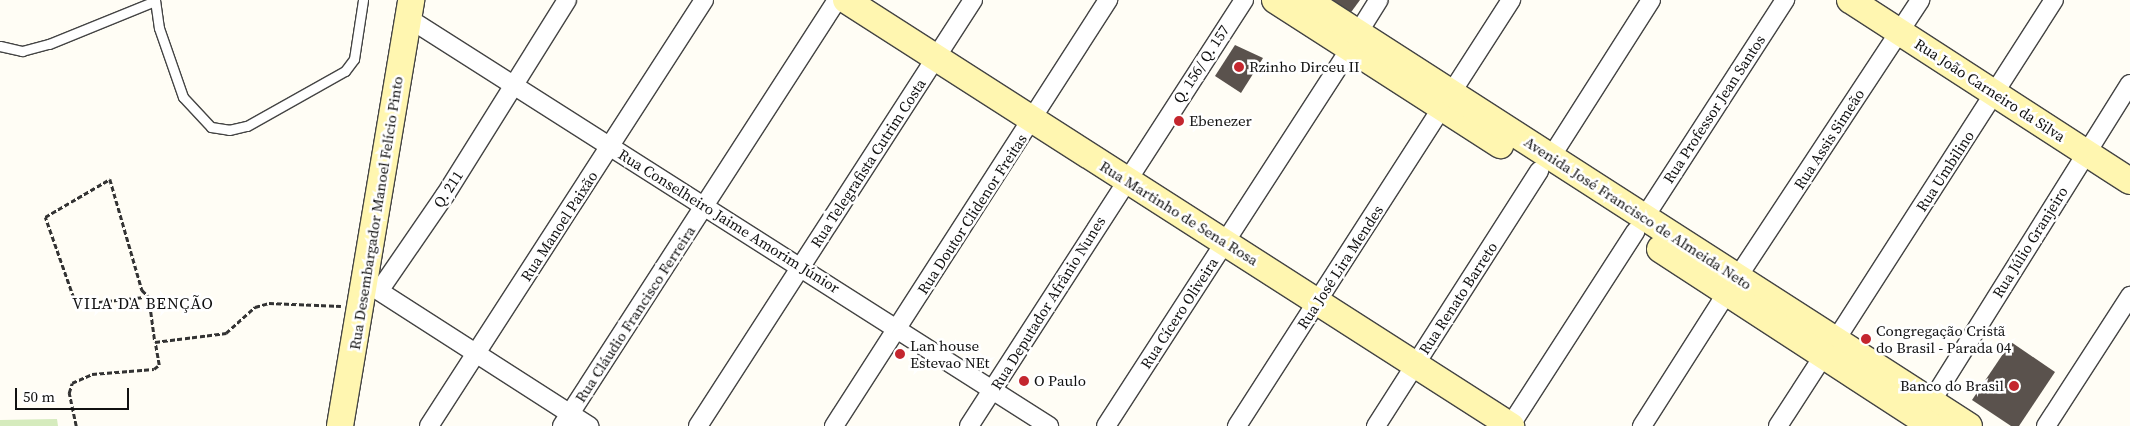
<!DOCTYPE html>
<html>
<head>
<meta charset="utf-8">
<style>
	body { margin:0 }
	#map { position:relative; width:2130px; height:426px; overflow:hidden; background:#fffdf5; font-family:"Source Serif 4",serif }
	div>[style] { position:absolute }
	.green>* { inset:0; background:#d5ebbd }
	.building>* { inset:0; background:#5a524d }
	.path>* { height:2.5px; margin-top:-1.25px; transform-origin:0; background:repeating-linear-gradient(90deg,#333 0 5px,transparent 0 7.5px) }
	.roads { filter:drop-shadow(1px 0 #444) drop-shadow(-1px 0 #444) drop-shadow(0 1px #444) drop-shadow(0 -1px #444) }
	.lane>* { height:9px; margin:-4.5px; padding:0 4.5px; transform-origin:4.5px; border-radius:4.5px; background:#fff }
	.street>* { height:18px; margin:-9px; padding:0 9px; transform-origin:9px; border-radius:9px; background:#fff }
	.secondary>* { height:26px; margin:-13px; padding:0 13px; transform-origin:13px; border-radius:13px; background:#fff6b0 }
	.dots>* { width:14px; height:14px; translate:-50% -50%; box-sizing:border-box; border:2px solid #fff; border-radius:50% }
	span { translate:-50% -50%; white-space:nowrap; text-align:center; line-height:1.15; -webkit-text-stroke:5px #fff; paint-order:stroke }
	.street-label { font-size:15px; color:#111 }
	.poi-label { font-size:15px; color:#111 }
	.left { translate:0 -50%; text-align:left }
	.right { translate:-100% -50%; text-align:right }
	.neighbourhood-label { font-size:16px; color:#111; letter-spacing:1px }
	.scale { position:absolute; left:15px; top:388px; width:114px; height:22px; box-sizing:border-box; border:2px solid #111; border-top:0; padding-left:6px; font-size:15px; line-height:18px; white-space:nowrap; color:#111; -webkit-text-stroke:4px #fff; paint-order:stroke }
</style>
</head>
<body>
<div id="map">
	<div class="green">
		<i style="clip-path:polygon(57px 419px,58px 426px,0 426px,0 420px)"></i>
	</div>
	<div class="building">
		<i style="clip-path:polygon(1328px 0,1360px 0,1349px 15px)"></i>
		<i style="clip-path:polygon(1235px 45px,1263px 58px,1241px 93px,1215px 76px)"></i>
		<i style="clip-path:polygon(2011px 342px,2055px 372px,2019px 426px,2011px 426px,1972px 400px)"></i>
	</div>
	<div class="path">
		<i style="left:149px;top:297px;width:73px;rotate:173.7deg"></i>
		<i style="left:76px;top:305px;width:93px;rotate:-109.4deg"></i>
		<i style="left:45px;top:217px;width:75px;rotate:-30.3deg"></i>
		<i style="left:110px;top:179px;width:116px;rotate:73.9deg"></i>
		<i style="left:142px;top:290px;width:10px;rotate:45deg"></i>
		<i style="left:149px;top:297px;width:45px;rotate:82.4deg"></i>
		<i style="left:76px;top:426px;width:34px;rotate:-102deg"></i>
		<i style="left:69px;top:393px;width:10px;rotate:-73deg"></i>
		<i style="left:72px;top:383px;width:22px;rotate:-24deg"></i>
		<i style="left:92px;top:374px;width:62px;rotate:-4.6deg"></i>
		<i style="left:154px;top:369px;width:6px;rotate:-39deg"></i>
		<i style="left:159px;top:365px;width:23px;rotate:-100deg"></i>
		<i style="left:155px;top:342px;width:72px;rotate:-7.2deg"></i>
		<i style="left:226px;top:333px;width:39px;rotate:-42deg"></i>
		<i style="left:255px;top:307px;width:15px;rotate:-16deg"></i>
		<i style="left:269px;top:303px;width:72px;rotate:2.4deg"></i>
	</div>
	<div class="roads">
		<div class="lane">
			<i style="left:155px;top:0;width:28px;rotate:82deg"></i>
			<i style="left:159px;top:28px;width:73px;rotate:70.8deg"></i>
			<i style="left:183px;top:97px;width:41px;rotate:47deg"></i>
			<i style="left:211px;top:127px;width:18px;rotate:9deg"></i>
			<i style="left:229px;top:130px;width:18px;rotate:-13deg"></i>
			<i style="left:247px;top:126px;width:112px;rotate:-29.3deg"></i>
			<i style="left:345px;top:71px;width:15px;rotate:-53deg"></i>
			<i style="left:354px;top:59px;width:60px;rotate:-81.3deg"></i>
			<i style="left:0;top:46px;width:23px;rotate:13deg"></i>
			<i style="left:22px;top:51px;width:28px;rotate:-15deg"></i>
			<i style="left:49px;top:44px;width:114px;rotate:-22.1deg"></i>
		</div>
		<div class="street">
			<i style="left:567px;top:0;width:230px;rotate:122deg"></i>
			<i style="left:445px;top:195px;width:116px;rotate:124.5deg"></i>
			<i style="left:379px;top:291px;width:250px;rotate:32.7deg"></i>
			<i style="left:408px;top:18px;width:760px;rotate:32.48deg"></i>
			<i style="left:1358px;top:33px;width:39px;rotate:-58deg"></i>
			<i style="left:1551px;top:157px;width:186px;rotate:-57.5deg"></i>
			<i style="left:1644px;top:218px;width:260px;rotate:-57.1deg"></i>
			<i style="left:1737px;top:278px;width:333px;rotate:-56.6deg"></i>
			<i style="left:1835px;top:341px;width:405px;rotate:-57.3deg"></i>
			<i style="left:1931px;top:402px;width:375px;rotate:-58deg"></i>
			<i style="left:429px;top:426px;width:507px;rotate:-57.16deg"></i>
			<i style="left:562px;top:426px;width:507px;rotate:-57.16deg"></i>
			<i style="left:698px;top:426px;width:507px;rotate:-57.16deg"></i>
			<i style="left:834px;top:426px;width:507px;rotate:-57.25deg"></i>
			<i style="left:969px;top:426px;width:507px;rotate:-57.16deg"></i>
			<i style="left:1106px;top:426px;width:449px;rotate:-57.1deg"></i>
			<i style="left:1237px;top:426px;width:507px;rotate:-57.25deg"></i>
			<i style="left:1376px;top:426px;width:303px;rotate:-57.4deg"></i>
			<i style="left:1510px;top:426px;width:231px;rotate:-57.2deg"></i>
			<i style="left:1642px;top:426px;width:156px;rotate:-57.5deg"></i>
			<i style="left:1778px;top:426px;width:85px;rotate:-57.1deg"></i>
			<i style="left:2046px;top:426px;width:155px;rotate:-57.1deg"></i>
		</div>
		<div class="secondary">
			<i style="left:846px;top:0;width:790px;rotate:32.64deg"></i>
			<i style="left:1275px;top:0;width:268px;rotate:32.8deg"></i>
			<i style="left:1307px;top:0;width:787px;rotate:32.76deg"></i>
			<i style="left:1850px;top:0;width:333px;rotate:32.9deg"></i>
			<i style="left:1660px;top:249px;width:325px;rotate:33.1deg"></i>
			<i style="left:340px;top:426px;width:432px;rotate:-80.5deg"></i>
		</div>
	</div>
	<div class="dots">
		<i style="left:1239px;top:67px;background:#c4262e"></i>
		<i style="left:1179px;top:121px;background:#c4262e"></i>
		<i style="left:1866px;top:339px;background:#c4262e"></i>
		<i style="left:900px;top:354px;background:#c4262e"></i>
		<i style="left:1024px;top:381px;background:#c4262e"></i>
		<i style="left:2014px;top:386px;background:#c4262e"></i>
	</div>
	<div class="street-label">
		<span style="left:1201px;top:64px;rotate:-57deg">Q. 156/ Q. 157</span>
		<span style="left:1990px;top:90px;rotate:33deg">Rua João Carneiro da Silva</span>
		<span style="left:1714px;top:109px;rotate:-57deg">Rua Professor Jean Santos</span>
		<span style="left:1829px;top:139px;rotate:-57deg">Rua Assis Simeão</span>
		<span style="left:868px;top:163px;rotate:-57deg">Rua Telegrafista Cutrim Costa</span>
		<span style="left:1945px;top:171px;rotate:-57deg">Rua Umbilino</span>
		<span style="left:448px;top:189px;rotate:-57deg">Q. 211</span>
		<span style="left:376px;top:213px;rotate:-81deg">Rua Desembargador Manoel Felício Pinto</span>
		<span style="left:1179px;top:213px;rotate:32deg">Rua Martinho de Sena Rosa</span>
		<span style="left:1638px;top:213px;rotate:33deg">Avenida José Francisco de Almeida Neto</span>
		<span style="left:972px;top:214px;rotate:-57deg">Rua Doutor Clidenor Freitas</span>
		<span style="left:729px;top:221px;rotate:32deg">Rua Conselheiro Jaime Amorim Júnior</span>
		<span style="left:559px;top:226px;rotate:-57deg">Rua Manoel Paixão</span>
		<span style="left:2030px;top:242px;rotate:-58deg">Rua Júlio Granjeiro</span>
		<span style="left:1340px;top:267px;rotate:-57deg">Rua José Lira Mendes</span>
		<span style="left:1458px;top:298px;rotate:-57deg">Rua Renato Barreto</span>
		<span style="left:1048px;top:303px;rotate:-58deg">Rua Deputador Afrânio Nunes</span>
		<span style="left:1179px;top:313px;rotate:-57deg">Rua Cícero Oliveira</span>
		<span style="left:635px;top:314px;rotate:-57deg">Rua Cláudio Francisco Ferreira</span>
	</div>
	<div class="poi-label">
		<span class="left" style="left:1249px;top:67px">Rzinho Dirceu II</span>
		<span class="left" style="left:1189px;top:121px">Ebenezer</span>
		<span class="left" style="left:1876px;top:339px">Congregação Cristã<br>do Brasil - Parada 04</span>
		<span class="left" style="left:910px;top:354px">Lan house<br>Estevao NEt</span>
		<span class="left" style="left:1034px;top:381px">O Paulo</span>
		<span class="right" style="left:2004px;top:386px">Banco do Brasil</span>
	</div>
	<div class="neighbourhood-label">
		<span style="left:143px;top:303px">VILA DA BENÇÃO</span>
	</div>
	<div class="scale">50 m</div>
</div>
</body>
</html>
